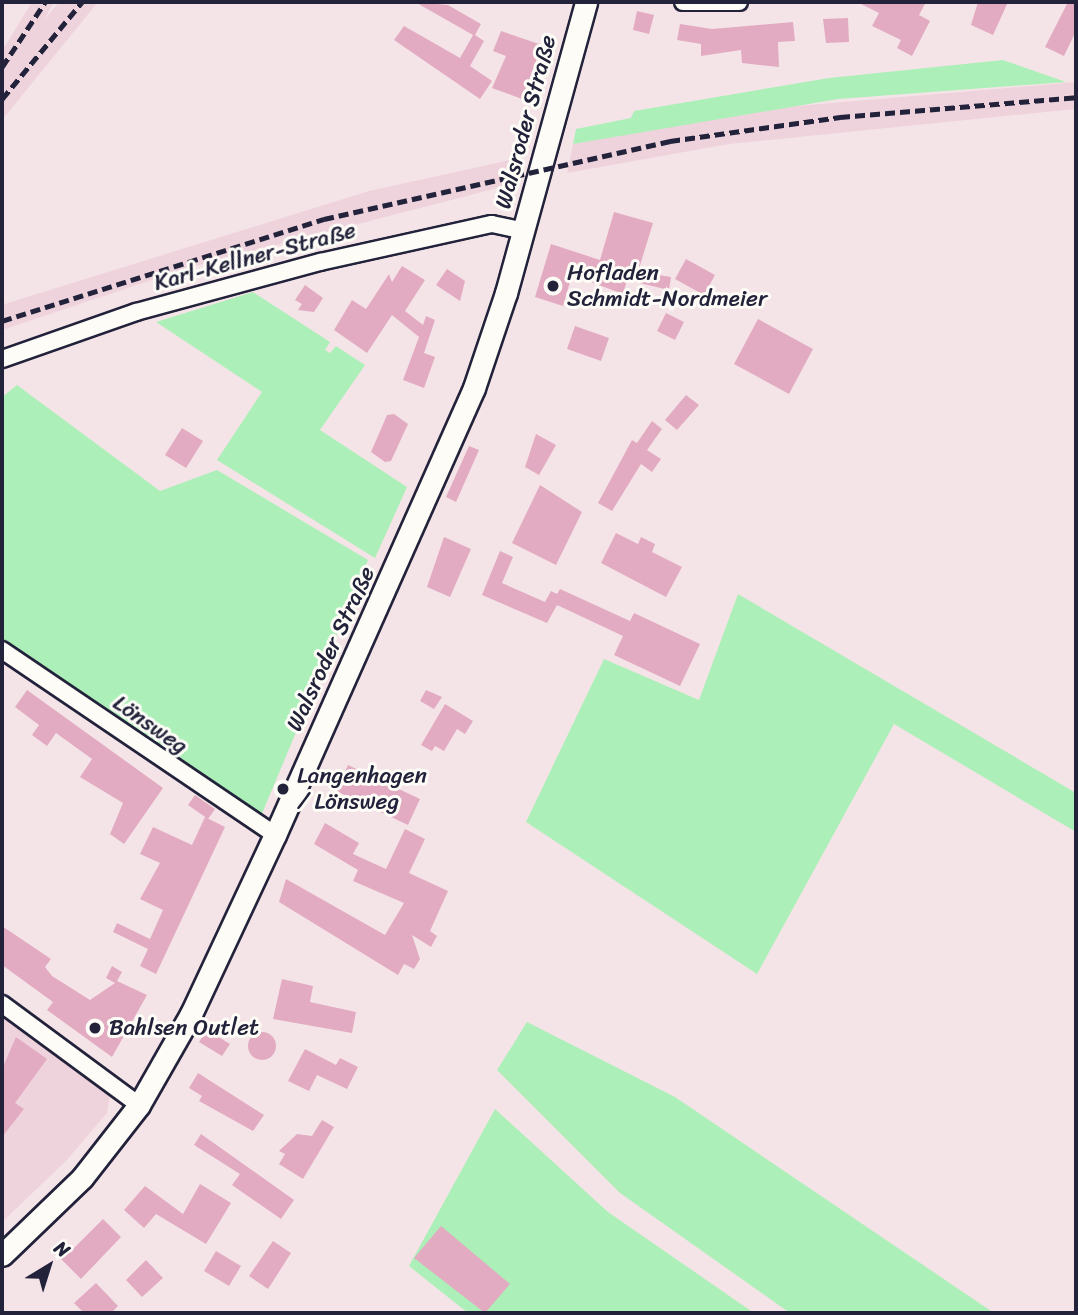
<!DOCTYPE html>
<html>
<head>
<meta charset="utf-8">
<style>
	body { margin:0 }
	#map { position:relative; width:1078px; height:1315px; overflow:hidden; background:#f5e4e7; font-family:Sriracha,sans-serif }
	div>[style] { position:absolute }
	.built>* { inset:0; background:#efd3dc }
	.green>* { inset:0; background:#adefb8 }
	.building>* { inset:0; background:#e2abc1 }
	.round { border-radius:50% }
	.roads { filter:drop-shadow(2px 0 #22223b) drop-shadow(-2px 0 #22223b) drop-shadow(0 2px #22223b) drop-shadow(0 -2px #22223b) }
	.street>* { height:16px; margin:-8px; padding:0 8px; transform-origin:8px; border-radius:8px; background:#fdfcf7 }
	.secondary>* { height:21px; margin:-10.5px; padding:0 10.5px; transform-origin:10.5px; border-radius:10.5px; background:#fdfcf7 }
	.rail>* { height:4.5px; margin-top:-2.25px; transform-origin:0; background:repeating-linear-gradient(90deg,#22223b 0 10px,transparent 0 15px) }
	.dots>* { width:19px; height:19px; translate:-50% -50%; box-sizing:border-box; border:4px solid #fdfcf7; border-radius:50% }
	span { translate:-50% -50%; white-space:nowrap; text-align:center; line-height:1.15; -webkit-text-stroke:6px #fdfcf7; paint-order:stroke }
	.street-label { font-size:23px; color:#22223b }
	.poi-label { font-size:23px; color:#22223b }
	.left { translate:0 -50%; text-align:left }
	.frame { position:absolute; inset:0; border:4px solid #22223b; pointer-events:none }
	.north { position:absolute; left:14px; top:1231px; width:70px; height:70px; -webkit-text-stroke:5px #fdfcf7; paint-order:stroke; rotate:38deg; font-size:19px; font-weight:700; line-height:28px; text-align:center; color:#22223b }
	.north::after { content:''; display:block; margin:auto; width:24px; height:32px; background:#22223b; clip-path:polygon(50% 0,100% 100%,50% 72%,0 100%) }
</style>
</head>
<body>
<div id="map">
	<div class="built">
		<i style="clip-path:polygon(32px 2px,54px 2px,44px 20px,59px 2px,98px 2px,2px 120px,2px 51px)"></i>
		<i style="clip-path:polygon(1076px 82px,1076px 109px,729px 144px,567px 173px,573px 144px,751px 110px)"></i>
		<i style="clip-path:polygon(519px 158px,513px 184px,188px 268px,2px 330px,2px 305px,11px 302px,369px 191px)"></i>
		<i style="clip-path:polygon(2px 1016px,110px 1095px,107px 1113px,66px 1161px,2px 1222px)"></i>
	</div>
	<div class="green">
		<i style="clip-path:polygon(1003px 60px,1066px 82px,838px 99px,573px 144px,576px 129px,631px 118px,634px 111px,829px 78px)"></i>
		<i style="clip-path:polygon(253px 292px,330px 342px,325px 350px,330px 353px,336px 346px,365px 365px,320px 430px,407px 487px,375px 558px,217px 460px,262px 392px,156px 322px)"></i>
		<i style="clip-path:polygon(17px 385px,160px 491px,217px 470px,368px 560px,261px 816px,2px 639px,2px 397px)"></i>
		<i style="clip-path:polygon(738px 594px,1076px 793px,1076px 832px,894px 724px,757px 974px,526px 822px,604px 659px,699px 700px)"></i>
		<i style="clip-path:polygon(527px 1022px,675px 1097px,994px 1313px,790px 1313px,620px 1193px,497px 1070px)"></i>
		<i style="clip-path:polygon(495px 1109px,608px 1212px,754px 1313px,468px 1313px,409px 1266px)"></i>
	</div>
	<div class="building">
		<i style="clip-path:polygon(415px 2px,448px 5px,481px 24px,475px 35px,484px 41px,470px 66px,492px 81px,480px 99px,394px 40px,404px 26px,460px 58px,473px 35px)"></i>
		<i style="clip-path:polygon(857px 2px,926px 2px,919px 15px,930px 21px,912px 56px,897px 48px,901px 40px,872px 26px,879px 13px)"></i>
		<i style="clip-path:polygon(978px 2px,1008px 2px,993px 35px,971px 25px)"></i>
		<i style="clip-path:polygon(1068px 2px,1076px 2px,1076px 31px,1064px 56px,1045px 47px)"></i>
		<i style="clip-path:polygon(637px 11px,654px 15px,649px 34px,633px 30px)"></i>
		<i style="clip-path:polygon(848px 18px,849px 42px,826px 43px,823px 19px)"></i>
		<i style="clip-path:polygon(793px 22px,795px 41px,778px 42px,779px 67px,742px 63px,741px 50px,701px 56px,701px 44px,677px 40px,680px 24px,712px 29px)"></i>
		<i style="clip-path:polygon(501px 31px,542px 45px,522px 99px,492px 88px,506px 56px,493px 51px)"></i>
		<i style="clip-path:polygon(614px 212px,653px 223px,638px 272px,671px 277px,669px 290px,627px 280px,623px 294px,572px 275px,563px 306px,535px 297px,551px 244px,600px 260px)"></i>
		<i style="clip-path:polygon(686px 259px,715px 275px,704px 295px,675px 279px)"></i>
		<i style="clip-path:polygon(402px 266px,425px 280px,405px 311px,423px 325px,426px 316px,435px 320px,424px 353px,435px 357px,424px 388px,403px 380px,419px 337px,392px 315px,367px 353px,334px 330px,352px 300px,366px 309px,389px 274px,392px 282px)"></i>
		<i style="clip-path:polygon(447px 269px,465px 281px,460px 301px,436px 285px)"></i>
		<i style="clip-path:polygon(305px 285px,323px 298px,314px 312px,298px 310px,302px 304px,295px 300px)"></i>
		<i style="clip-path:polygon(666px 313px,684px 322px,675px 340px,657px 331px)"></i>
		<i style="clip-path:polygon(758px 319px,813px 349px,789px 394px,734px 364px)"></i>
		<i style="clip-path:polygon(575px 326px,609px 338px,601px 361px,567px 349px)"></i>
		<i style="clip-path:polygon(686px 395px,699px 405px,677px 430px,665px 420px)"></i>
		<i style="clip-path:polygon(394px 414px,408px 424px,391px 461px,385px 462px,371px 452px,387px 415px)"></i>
		<i style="clip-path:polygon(652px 421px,662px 429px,647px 450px,661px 459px,652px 472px,641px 464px,612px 511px,598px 503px,632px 440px,637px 443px)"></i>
		<i style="clip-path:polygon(182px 428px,203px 441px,186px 468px,165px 455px)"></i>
		<i style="clip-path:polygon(536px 434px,556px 445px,539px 475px,525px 467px)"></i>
		<i style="clip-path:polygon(469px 446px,479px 450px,456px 502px,446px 497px)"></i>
		<i style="clip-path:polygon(540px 485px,582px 512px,556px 565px,512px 543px)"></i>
		<i style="clip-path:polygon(616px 533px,638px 544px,641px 537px,655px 544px,652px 552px,682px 567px,666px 597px,601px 563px)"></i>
		<i style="clip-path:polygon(444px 537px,471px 549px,450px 597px,427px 587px)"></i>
		<i style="clip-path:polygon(500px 551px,513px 557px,502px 583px,545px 602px,551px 591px,557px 594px,560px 589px,630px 621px,634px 613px,700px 644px,680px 686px,614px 655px,623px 636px,557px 605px,547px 623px,482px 595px)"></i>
		<i style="clip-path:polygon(27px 690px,163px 788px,124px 844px,110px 834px,123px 803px,80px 777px,92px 759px,56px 733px,47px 746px,32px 735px,39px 725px,15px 707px)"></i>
		<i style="clip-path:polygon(426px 690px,442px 697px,434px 709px,420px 701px)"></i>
		<i style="clip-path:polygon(445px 704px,473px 721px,465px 734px,457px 729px,444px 751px,435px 746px,432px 751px,421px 745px)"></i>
		<i style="clip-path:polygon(348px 765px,420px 799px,408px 825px,336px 791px)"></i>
		<i style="clip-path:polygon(195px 795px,215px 809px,208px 819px,188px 805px)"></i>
		<i style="clip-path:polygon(205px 817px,225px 827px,156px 974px,140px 966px,148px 949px,113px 932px,117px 923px,150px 939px,163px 910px,140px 899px,160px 863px,140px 854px,153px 827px,192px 845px)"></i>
		<i style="clip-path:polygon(325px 823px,359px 843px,353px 854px,386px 869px,405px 829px,425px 839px,409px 873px,448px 891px,430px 931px,437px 936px,431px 947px,412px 935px,420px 959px,414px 969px,404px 964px,398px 975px,279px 902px,286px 879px,385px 935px,404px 903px,353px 881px,358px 870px,314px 844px)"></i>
		<i style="clip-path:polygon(2px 926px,51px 959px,45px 967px,52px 976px,90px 1000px,115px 983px,106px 978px,112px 966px,122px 972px,117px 981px,147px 995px,112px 1057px,47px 1010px,53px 1002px,2px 965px)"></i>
		<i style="clip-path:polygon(282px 979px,313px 986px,310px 1002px,356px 1012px,352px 1033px,273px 1019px)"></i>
		<i style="clip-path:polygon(207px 1030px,230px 1044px,222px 1056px,199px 1042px)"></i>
		<i class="round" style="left:248px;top:1032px;width:28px;height:28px"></i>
		<i style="clip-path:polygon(16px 1037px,47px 1059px,15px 1103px,24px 1109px,2px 1137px,2px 1069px)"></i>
		<i style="clip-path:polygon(305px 1049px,336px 1065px,340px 1058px,358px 1067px,347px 1089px,317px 1075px,309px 1091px,288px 1081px)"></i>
		<i style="clip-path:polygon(198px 1073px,264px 1115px,253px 1131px,199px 1101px,202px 1096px,189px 1088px)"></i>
		<i style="clip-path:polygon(322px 1120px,334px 1127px,303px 1179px,279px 1164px,285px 1154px,279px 1151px,297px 1134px,312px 1136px)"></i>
		<i style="clip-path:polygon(201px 1134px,294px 1200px,281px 1219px,232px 1185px,240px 1174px,194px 1145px)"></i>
		<i style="clip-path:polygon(200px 1184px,231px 1203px,206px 1244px,156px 1214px,144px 1228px,124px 1210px,145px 1186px,183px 1214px)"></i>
		<i style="clip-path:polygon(103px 1219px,121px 1237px,81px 1279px,57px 1255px,67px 1245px,72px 1250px)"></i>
		<i style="clip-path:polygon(441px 1226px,510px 1284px,485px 1313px,414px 1258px)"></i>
		<i style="clip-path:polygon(273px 1241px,291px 1253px,268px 1289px,249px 1276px)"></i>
		<i style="clip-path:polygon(216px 1251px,241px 1266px,229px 1286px,204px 1271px)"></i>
		<i style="clip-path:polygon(146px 1260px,163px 1278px,142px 1297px,126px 1280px)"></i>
		<i style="clip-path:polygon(96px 1283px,118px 1306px,111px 1313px,84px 1313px,74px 1303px)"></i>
	</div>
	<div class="roads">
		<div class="street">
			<i style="left:683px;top:2px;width:56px"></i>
			<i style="left:2px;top:359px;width:142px;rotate:-19.3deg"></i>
			<i style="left:136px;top:312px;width:191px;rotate:-15.2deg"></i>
			<i style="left:320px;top:262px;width:176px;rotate:-12.5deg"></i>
			<i style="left:492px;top:224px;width:33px;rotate:12deg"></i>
			<i style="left:2px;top:650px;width:330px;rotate:34.1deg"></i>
			<i style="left:2px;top:1004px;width:170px;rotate:36.4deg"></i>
		</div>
		<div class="secondary">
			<i style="left:2px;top:1255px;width:111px;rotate:-43.9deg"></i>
			<i style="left:82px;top:1178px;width:93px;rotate:-52deg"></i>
			<i style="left:139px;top:1105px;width:105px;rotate:-60.3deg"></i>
			<i style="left:191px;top:1014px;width:198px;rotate:-64.9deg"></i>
			<i style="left:275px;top:835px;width:489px;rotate:-66deg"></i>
			<i style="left:474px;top:388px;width:100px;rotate:-71.4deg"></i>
			<i style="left:506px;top:293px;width:302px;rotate:-74.6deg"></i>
		</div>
	</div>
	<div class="rail">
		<i style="left:2px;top:67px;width:78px;rotate:-56.5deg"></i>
		<i style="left:2px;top:99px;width:126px;rotate:-50.5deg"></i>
		<i style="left:2px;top:321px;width:338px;rotate:-17.6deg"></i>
		<i style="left:324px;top:219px;width:355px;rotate:-12.7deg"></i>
		<i style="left:670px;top:141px;width:172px;rotate:-8deg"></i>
		<i style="left:840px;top:117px;width:237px;rotate:-4.8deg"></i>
	</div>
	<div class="dots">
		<i style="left:553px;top:286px;background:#22223b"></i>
		<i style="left:283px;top:789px;background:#22223b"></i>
		<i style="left:95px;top:1028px;background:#22223b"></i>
	</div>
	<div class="street-label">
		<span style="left:526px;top:122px;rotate:-75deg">Walsroder Straße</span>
		<span style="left:255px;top:257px;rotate:-15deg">Karl-Kellner-Straße</span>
		<span style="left:331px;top:649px;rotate:-65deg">Walsroder Straße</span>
		<span style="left:150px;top:725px;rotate:35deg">Lönsweg</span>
	</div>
	<div class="poi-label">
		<span class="left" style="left:567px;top:286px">Hofladen<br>Schmidt-Nordmeier</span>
		<span class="left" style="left:297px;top:789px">Langenhagen<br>/ Lönsweg</span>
		<span class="left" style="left:109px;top:1028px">Bahlsen Outlet</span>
	</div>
	<div class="frame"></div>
	<div class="north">N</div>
</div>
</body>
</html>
